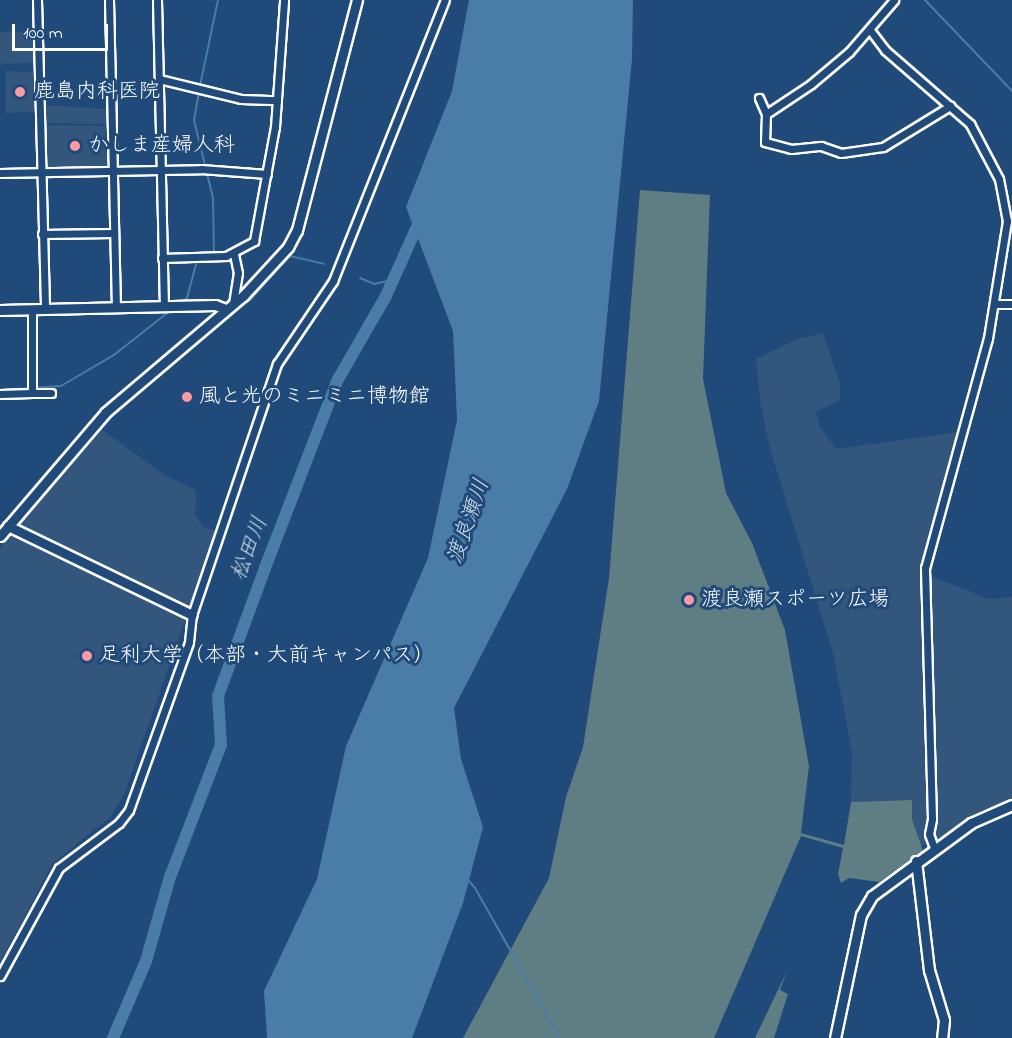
<!DOCTYPE html>
<html>
<head>
<meta charset="utf-8">
<style>
	body { margin:0 }
	#map { position:relative; width:1012px; height:1038px; overflow:hidden; background:#1f4a7a; font-family:"Indie Flower","Klee One",sans-serif }
	div>[style] { position:absolute }
	.built>* { inset:0; background:#33567d }
	.green>* { inset:0; background:#5e7e83 }
	.water>* { inset:0; background:#497ca6 }
	.stream>* { height:2px; margin:-1px; padding:0 1px; transform-origin:1px; border-radius:1px; background:#497ca6 }
	.river>* { height:12px; margin:-6px; padding:0 6px; transform-origin:6px; border-radius:6px; background:#497ca6 }
	.roads { filter:drop-shadow(2px 0 #fff) drop-shadow(-2px 0 #fff) drop-shadow(0 2px #fff) drop-shadow(0 -2px #fff) }
	.street>* { height:7px; margin:-3.5px; padding:0 3.5px; transform-origin:3.5px; border-radius:3.5px; background:#1f4a7a }
	.secondary>* { height:9px; margin:-4.5px; padding:0 4.5px; transform-origin:4.5px; border-radius:4.5px; background:#1f4a7a }
	.dots>* { width:16px; height:16px; translate:-50% -50%; box-sizing:border-box; border:3px solid #1f4a7a; border-radius:50% }
	span { translate:-50% -50%; white-space:nowrap; text-align:center; line-height:1.15; -webkit-text-stroke:6px #1f4a7a; paint-order:stroke }
	.poi-label { font-size:21px; color:#fff }
	.left { translate:0 -50%; text-align:left }
	.water-label { font-size:22px; color:#d2dee9; font-style:italic }
	.scale { position:absolute; left:12px; top:24px; width:96px; height:27px; box-sizing:border-box; border:3px solid #fff; border-top:0; padding-left:8px; font-size:18px; line-height:21px; white-space:nowrap; color:#fff; -webkit-text-stroke:4px #1f4a7a; paint-order:stroke }
</style>
</head>
<body>
<div id="map">
	<div class="built">
		<i style="clip-path:polygon(34px 31px,34px 63px,0 64px,0 32px)"></i>
		<i style="clip-path:polygon(6px 71px,34px 72px,35px 112px,6px 113px)"></i>
		<i style="clip-path:polygon(43px 105px,106px 109px,107px 124px,43px 123px)"></i>
		<i style="clip-path:polygon(42px 125px,106px 126px,107px 166px,45px 167px)"></i>
		<i style="clip-path:polygon(823px 333px,840px 383px,840px 400px,816px 412px,820px 427px,836px 449px,958px 432px,921px 572px,929px 821px,925px 844px,921px 846px,912px 819px,912px 800px,851px 802px,852px 752px,833px 653px,769px 445px,760px 401px,756px 359px,797px 339px)"></i>
		<i style="clip-path:polygon(102px 430px,166px 476px,194px 489px,197px 496px,195px 513px,202px 526px,216px 531px,124px 795px,109px 818px,53px 863px,0 962px,0 548px)"></i>
		<i style="clip-path:polygon(931px 576px,989px 599px,1012px 597px,1012px 801px,981px 811px,935px 842px,931px 837px,926px 586px,932px 585px)"></i>
	</div>
	<div class="green">
		<i style="clip-path:polygon(640px 190px,710px 195px,703px 379px,726px 493px,752px 543px,785px 630px,809px 766px,801px 833px,844px 845px,851px 802px,912px 800px,912px 819px,923px 851px,879px 882px,849px 878px,841px 883px,838px 874px,843px 848px,801px 836px,714px 1038px,463px 1038px,549px 878px,566px 797px,583px 747px,609px 578px)"></i>
		<i style="clip-path:polygon(787px 971px,780px 990px,788px 994px,774px 1038px,755px 1038px)"></i>
	</div>
	<div class="water">
		<i style="clip-path:polygon(469px 0,633px 0,632px 59px,599px 401px,567px 489px,454px 708px,461px 759px,483px 827px,463px 903px,412px 1038px,267px 1038px,264px 991px,317px 879px,346px 746px,428px 558px,457px 420px,453px 331px,406px 207px,452px 91px)"></i>
	</div>
	<div class="stream">
		<i style="left:925px;top:0;width:126px;rotate:46.3deg"></i>
		<i style="left:200px;top:86px;width:88px;rotate:-78.2deg"></i>
		<i style="left:199px;top:92px;width:28px;rotate:100deg"></i>
		<i style="left:194px;top:120px;width:80px;rotate:76.3deg"></i>
		<i style="left:213px;top:198px;width:56px;rotate:89deg"></i>
		<i style="left:360px;top:278px;width:15px;rotate:23deg"></i>
		<i style="left:374px;top:284px;width:19px;rotate:-12deg"></i>
		<i style="left:250px;top:300px;width:59px;rotate:-47.7deg"></i>
		<i style="left:290px;top:256px;width:35px;rotate:13deg"></i>
		<i style="left:180px;top:303px;width:9px;rotate:-36deg"></i>
		<i style="left:187px;top:298px;width:39px;rotate:-75deg"></i>
		<i style="left:0;top:390px;width:61px;rotate:-3.8deg"></i>
		<i style="left:61px;top:386px;width:61px;rotate:-30.3deg"></i>
		<i style="left:114px;top:355px;width:73px;rotate:-38.3deg"></i>
		<i style="left:467px;top:879px;width:12px;rotate:48deg"></i>
		<i style="left:475px;top:888px;width:172px;rotate:60.5deg"></i>
	</div>
	<div class="river">
		<i style="left:113px;top:1038px;width:84px;rotate:-66.8deg"></i>
		<i style="left:146px;top:961px;width:87px;rotate:-74.1deg"></i>
		<i style="left:170px;top:877px;width:142px;rotate:-68.9deg"></i>
		<i style="left:221px;top:745px;width:49px;rotate:-93.5deg"></i>
		<i style="left:218px;top:696px;width:136px;rotate:-69.8deg"></i>
		<i style="left:265px;top:568px;width:200px;rotate:-68.9deg"></i>
		<i style="left:337px;top:381px;width:96px;rotate:-60deg"></i>
		<i style="left:385px;top:298px;width:88px;rotate:-65.8deg"></i>
	</div>
	<div class="roads">
		<div class="street">
			<i style="left:37px;top:0;width:310px;rotate:88.5deg"></i>
			<i style="left:109px;top:0;width:307px;rotate:88.7deg"></i>
			<i style="left:157px;top:0;width:306px;rotate:88.7deg"></i>
			<i style="left:870px;top:30px;width:25px;rotate:53deg"></i>
			<i style="left:885px;top:50px;width:113px;rotate:41deg"></i>
			<i style="left:970px;top:124px;width:62px;rotate:62.2deg"></i>
			<i style="left:999px;top:179px;width:43px;rotate:79.2deg"></i>
			<i style="left:1007px;top:221px;width:119px;rotate:99.2deg"></i>
			<i style="left:988px;top:338px;width:238px;rotate:105.3deg"></i>
			<i style="left:925px;top:568px;width:251px;rotate:88.4deg"></i>
			<i style="left:932px;top:819px;width:15px;rotate:101deg"></i>
			<i style="left:929px;top:834px;width:15px;rotate:70deg"></i>
			<i style="left:159px;top:79px;width:84px;rotate:13.7deg"></i>
			<i style="left:241px;top:99px;width:36px;rotate:2deg"></i>
			<i style="left:759px;top:98px;width:17px;rotate:66deg"></i>
			<i style="left:766px;top:114px;width:54px;rotate:-33.7deg"></i>
			<i style="left:811px;top:84px;width:50px;rotate:-40.1deg"></i>
			<i style="left:849px;top:52px;width:69px;rotate:-49.1deg"></i>
			<i style="left:766px;top:114px;width:28px;rotate:92deg"></i>
			<i style="left:765px;top:142px;width:27px;rotate:15deg"></i>
			<i style="left:791px;top:149px;width:30px;rotate:-6deg"></i>
			<i style="left:821px;top:146px;width:21px;rotate:19deg"></i>
			<i style="left:841px;top:153px;width:42px;rotate:-8.1deg"></i>
			<i style="left:883px;top:147px;width:79px;rotate:-31.5deg"></i>
			<i style="left:0;top:173px;width:201px;rotate:-1.1deg"></i>
			<i style="left:201px;top:169px;width:66px;rotate:4.3deg"></i>
			<i style="left:42px;top:234px;width:71px;rotate:-0.8deg"></i>
			<i style="left:162px;top:258px;width:64px;rotate:-1.8deg"></i>
			<i style="left:226px;top:256px;width:32px;rotate:-28deg"></i>
			<i style="left:254px;top:241px;width:116px;rotate:-79.6deg"></i>
			<i style="left:275px;top:127px;width:127px;rotate:-85.9deg"></i>
			<i style="left:233px;top:304px;width:31px;rotate:-81deg"></i>
			<i style="left:238px;top:273px;width:19px;rotate:-102deg"></i>
			<i style="left:995px;top:304px;width:17px"></i>
			<i style="left:32px;top:393px;width:19px"></i>
			<i style="left:0;top:394px;width:32px;rotate:-2deg"></i>
			<i style="left:32px;top:393px;width:84px;rotate:-90deg"></i>
			<i style="left:0;top:976px;width:123px;rotate:-61.4deg"></i>
			<i style="left:59px;top:868px;width:75px;rotate:-36.9deg"></i>
			<i style="left:119px;top:823px;width:16px;rotate:-52deg"></i>
			<i style="left:129px;top:810px;width:178px;rotate:-70.3deg"></i>
			<i style="left:189px;top:642px;width:27px;rotate:-84deg"></i>
			<i style="left:192px;top:615px;width:265px;rotate:-71.3deg"></i>
			<i style="left:277px;top:364px;width:100px;rotate:-56deg"></i>
			<i style="left:333px;top:281px;width:302px;rotate:-68.3deg"></i>
		</div>
		<div class="secondary">
			<i style="left:0;top:310px;width:215px;rotate:-1.3deg"></i>
			<i style="left:215px;top:305px;width:12px;rotate:20deg"></i>
			<i style="left:8px;top:526px;width:204px;rotate:25.8deg"></i>
			<i style="left:0;top:536px;width:163px;rotate:-49.5deg"></i>
			<i style="left:106px;top:412px;width:180px;rotate:-40.3deg"></i>
			<i style="left:243px;top:296px;width:67px;rotate:-47.4deg"></i>
			<i style="left:288px;top:247px;width:19px;rotate:-62deg"></i>
			<i style="left:297px;top:230px;width:238px;rotate:-75.4deg"></i>
			<i style="left:916px;top:861px;width:110px;rotate:83.2deg"></i>
			<i style="left:929px;top:970px;width:52px;rotate:73.3deg"></i>
			<i style="left:944px;top:1020px;width:18px;rotate:96deg"></i>
			<i style="left:835px;top:1038px;width:126px;rotate:-78.1deg"></i>
			<i style="left:861px;top:915px;width:22px;rotate:-60deg"></i>
			<i style="left:872px;top:896px;width:123px;rotate:-36.4deg"></i>
			<i style="left:971px;top:823px;width:45px;rotate:-23.7deg"></i>
		</div>
	</div>
	<div class="dots">
		<i style="left:20px;top:92px;background:#ff9aa2"></i>
		<i style="left:75px;top:146px;background:#ff9aa2"></i>
		<i style="left:187px;top:397px;background:#ff9aa2"></i>
		<i style="left:689px;top:600px;background:#ff9aa2"></i>
		<i style="left:87px;top:656px;background:#ff9aa2"></i>
	</div>
	<div class="poi-label">
		<span class="left" style="left:34px;top:92px">鹿島内科医院</span>
		<span class="left" style="left:88px;top:146px">かしま産婦人科</span>
		<span class="left" style="left:199px;top:397px">風と光のミニミニ博物館</span>
		<span class="left" style="left:701px;top:600px">渡良瀬スポーツ広場</span>
		<span class="left" style="left:99px;top:656px">足利大学（本部・大前キャンパス）</span>
	</div>
	<div class="water-label">
		<span style="left:470px;top:522px;rotate:-71deg">渡良瀬川</span>
		<span style="left:251px;top:549px;rotate:-69deg">松田川</span>
	</div>
	<div class="scale">100 m</div>
</div>
</body>
</html>
